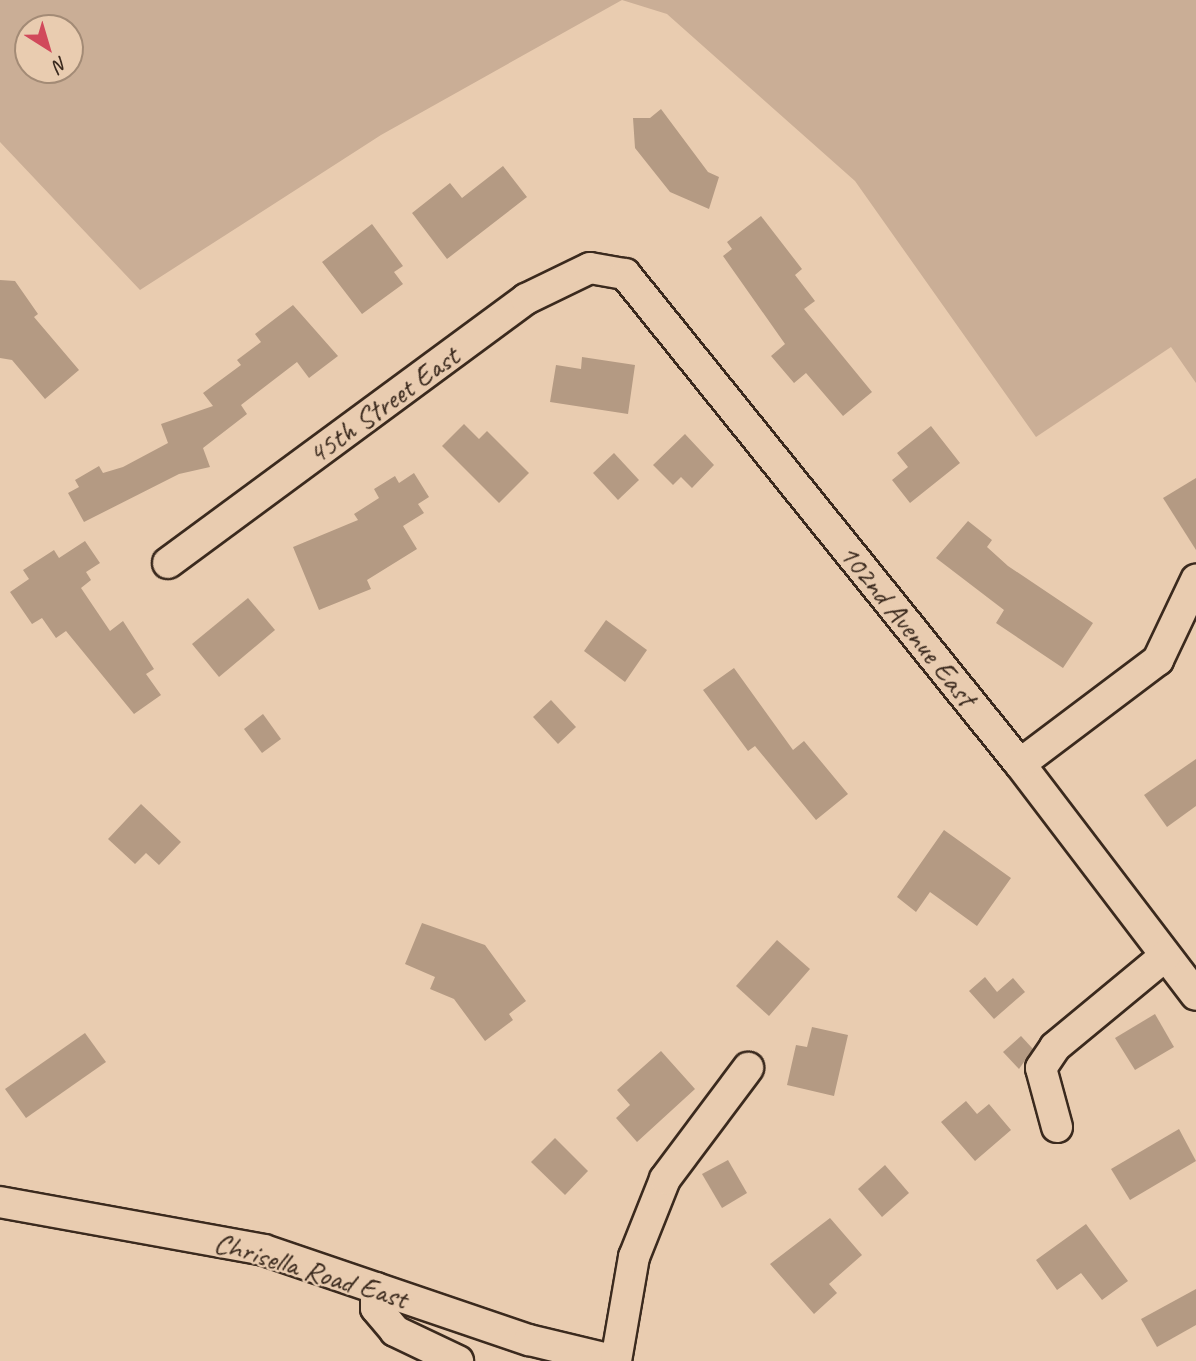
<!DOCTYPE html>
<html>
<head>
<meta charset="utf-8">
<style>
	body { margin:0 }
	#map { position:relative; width:1196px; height:1361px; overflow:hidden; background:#e9ccb0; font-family:Caveat,sans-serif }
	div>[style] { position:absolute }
	.green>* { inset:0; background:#caae96 }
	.building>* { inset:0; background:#b49a83 }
	.roads { filter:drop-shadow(2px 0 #3b2a1e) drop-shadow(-2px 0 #3b2a1e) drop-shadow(0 2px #3b2a1e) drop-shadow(0 -2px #3b2a1e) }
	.minor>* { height:30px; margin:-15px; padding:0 15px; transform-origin:15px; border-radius:15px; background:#e9ccb0 }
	span { translate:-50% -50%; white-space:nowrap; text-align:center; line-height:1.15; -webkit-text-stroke:5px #e9ccb0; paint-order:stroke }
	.street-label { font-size:30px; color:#3b2a1e }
	.north { position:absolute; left:14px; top:14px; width:70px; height:70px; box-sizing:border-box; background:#e9ccb0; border:2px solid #a38b76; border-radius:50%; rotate:143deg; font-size:19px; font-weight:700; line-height:28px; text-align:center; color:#3b2a1e }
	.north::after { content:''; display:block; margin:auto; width:24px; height:32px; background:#d1495b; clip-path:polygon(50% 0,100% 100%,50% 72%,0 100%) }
</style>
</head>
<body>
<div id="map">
	<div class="green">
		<i style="clip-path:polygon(evenodd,0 0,1196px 0,1196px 383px,1171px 347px,1036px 437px,855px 181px,667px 14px,622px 0,381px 135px,140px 290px,0 142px,0 0,70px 28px,70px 70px,28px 70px,28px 28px,70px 28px)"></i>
	</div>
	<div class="building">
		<i style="clip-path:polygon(661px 109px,708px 172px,719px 177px,709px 209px,670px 192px,635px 148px,633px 118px,650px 118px)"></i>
		<i style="clip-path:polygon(503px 166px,527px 197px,447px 259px,412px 213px,450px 183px,462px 198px)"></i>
		<i style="clip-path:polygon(761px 216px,802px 269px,795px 275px,815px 301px,804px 309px,872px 392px,843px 416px,806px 373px,794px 383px,771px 356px,785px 344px,723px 256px,732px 249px,727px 242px)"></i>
		<i style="clip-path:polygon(372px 224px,403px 266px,394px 272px,403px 284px,362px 314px,322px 262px)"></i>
		<i style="clip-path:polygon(0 280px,15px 281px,38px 314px,34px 317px,79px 370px,45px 399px,12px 360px,0 358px)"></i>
		<i style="clip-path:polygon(293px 305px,338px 356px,309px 378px,297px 362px,241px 405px,247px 414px,203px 448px,210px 467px,179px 474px,84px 522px,68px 493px,79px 487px,75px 480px,99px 466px,103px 473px,123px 467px,168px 443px,161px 424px,213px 406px,203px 393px,241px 365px,237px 360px,261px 342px,255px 334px)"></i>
		<i style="clip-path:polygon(582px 357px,635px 365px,628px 414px,550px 402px,556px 365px,581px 369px)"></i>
		<i style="clip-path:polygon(464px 424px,479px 439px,487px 431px,529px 473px,499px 503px,442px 446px)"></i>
		<i style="clip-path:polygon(931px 426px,960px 463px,910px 503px,892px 480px,908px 467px,897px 453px)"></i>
		<i style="clip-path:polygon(685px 434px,714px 465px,692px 488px,681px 477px,673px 485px,653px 465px)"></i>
		<i style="clip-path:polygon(614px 453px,639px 480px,618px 500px,593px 473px)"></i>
		<i style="clip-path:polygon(414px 473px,429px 497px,418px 504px,424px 513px,403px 526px,417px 549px,367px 580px,371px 589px,319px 610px,293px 547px,358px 520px,354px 514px,379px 498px,374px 489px,395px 476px,399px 483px)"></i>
		<i style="clip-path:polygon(1196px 478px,1196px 550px,1163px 498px)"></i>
		<i style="clip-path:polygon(968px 521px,992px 540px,987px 547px,1008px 566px,1093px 623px,1063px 668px,996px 623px,1004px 610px,936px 558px)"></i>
		<i style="clip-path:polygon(85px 541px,100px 563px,86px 572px,91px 580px,81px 588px,110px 631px,123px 621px,154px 669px,146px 674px,161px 695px,134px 714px,66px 631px,56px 638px,42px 618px,32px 624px,10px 592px,29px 579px,23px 570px,54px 550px,59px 558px)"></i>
		<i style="clip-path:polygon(248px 598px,275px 630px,219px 677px,192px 644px)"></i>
		<i style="clip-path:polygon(606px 620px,647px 650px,625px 682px,584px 651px)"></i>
		<i style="clip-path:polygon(734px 668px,793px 750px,804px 741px,848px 794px,816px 820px,755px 746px,748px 751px,703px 690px)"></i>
		<i style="clip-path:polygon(551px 700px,576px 727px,558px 744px,533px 717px)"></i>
		<i style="clip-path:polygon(263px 714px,281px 739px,262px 753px,244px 729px)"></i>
		<i style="clip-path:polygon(1196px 759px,1196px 806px,1167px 827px,1144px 795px)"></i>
		<i style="clip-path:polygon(141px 804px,181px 842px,159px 865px,146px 853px,135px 864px,108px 839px)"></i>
		<i style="clip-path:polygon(944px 830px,1011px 878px,977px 926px,930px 892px,916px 912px,897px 897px)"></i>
		<i style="clip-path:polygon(422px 923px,485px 945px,526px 1001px,509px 1014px,513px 1020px,485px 1041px,454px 999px,430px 989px,435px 977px,405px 964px)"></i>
		<i style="clip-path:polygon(777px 940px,810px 969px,769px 1016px,736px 986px)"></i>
		<i style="clip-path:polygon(985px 977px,997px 992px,1013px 978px,1025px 992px,994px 1019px,969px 991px)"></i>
		<i style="clip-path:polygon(1155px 1014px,1174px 1047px,1135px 1070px,1115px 1038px)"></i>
		<i style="clip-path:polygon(812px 1027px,848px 1035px,834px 1096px,787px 1085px,796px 1045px,807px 1047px)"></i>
		<i style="clip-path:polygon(85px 1033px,106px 1062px,26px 1118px,5px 1089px)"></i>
		<i style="clip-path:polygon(1021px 1036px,1033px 1049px,1019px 1069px,1003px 1052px)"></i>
		<i style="clip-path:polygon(661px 1051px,695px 1089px,637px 1142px,616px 1118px,630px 1105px,617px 1090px)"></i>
		<i style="clip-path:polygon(966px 1101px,977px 1114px,989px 1104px,1011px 1130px,975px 1161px,941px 1122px)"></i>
		<i style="clip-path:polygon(1179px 1129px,1196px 1161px,1130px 1200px,1111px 1169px)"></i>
		<i style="clip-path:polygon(555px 1138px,588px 1171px,565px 1195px,531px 1162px)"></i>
		<i style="clip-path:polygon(728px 1160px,747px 1193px,722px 1208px,702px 1174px)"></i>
		<i style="clip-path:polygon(885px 1165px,909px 1193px,882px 1217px,858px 1189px)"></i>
		<i style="clip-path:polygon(830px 1218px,862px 1255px,829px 1284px,837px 1293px,814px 1314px,770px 1264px)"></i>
		<i style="clip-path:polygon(1086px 1224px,1128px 1281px,1102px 1300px,1081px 1273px,1057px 1290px,1036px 1260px)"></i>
		<i style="clip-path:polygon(1196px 1289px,1196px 1325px,1157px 1347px,1141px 1319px)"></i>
	</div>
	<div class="roads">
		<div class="minor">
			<i style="left:168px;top:563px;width:445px;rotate:-36.4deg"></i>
			<i style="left:526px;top:299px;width:71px;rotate:-25.8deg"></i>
			<i style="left:590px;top:268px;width:36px;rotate:10deg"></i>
			<i style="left:625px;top:274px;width:629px;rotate:51.13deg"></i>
			<i style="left:1020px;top:764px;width:290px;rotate:52.7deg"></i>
			<i style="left:1020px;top:764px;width:173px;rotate:-37deg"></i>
			<i style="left:1158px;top:660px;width:89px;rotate:-64.6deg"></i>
			<i style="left:1057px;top:1127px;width:61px;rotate:-105.2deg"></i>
			<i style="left:1041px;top:1068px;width:25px;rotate:-56deg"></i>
			<i style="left:1055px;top:1047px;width:143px;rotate:-39.6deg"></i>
			<i style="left:0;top:1202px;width:268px;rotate:10.3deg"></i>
			<i style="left:264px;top:1250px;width:280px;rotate:18.8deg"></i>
			<i style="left:529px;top:1340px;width:89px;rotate:13.6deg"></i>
			<i style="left:376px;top:1288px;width:20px;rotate:90deg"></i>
			<i style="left:376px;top:1308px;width:30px;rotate:50deg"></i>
			<i style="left:395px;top:1331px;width:70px;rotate:25.5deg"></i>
			<i style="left:616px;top:1361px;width:106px;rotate:-80.2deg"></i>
			<i style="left:634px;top:1257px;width:84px;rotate:-68.3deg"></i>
			<i style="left:665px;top:1179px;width:139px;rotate:-53.2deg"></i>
		</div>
	</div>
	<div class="street-label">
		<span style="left:383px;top:405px;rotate:-36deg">45th Street East</span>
		<span style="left:908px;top:625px;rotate:51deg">102nd Avenue East</span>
		<span style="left:311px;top:1270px;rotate:17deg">Chrisella Road East</span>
	</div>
	<div class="north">N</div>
</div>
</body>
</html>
